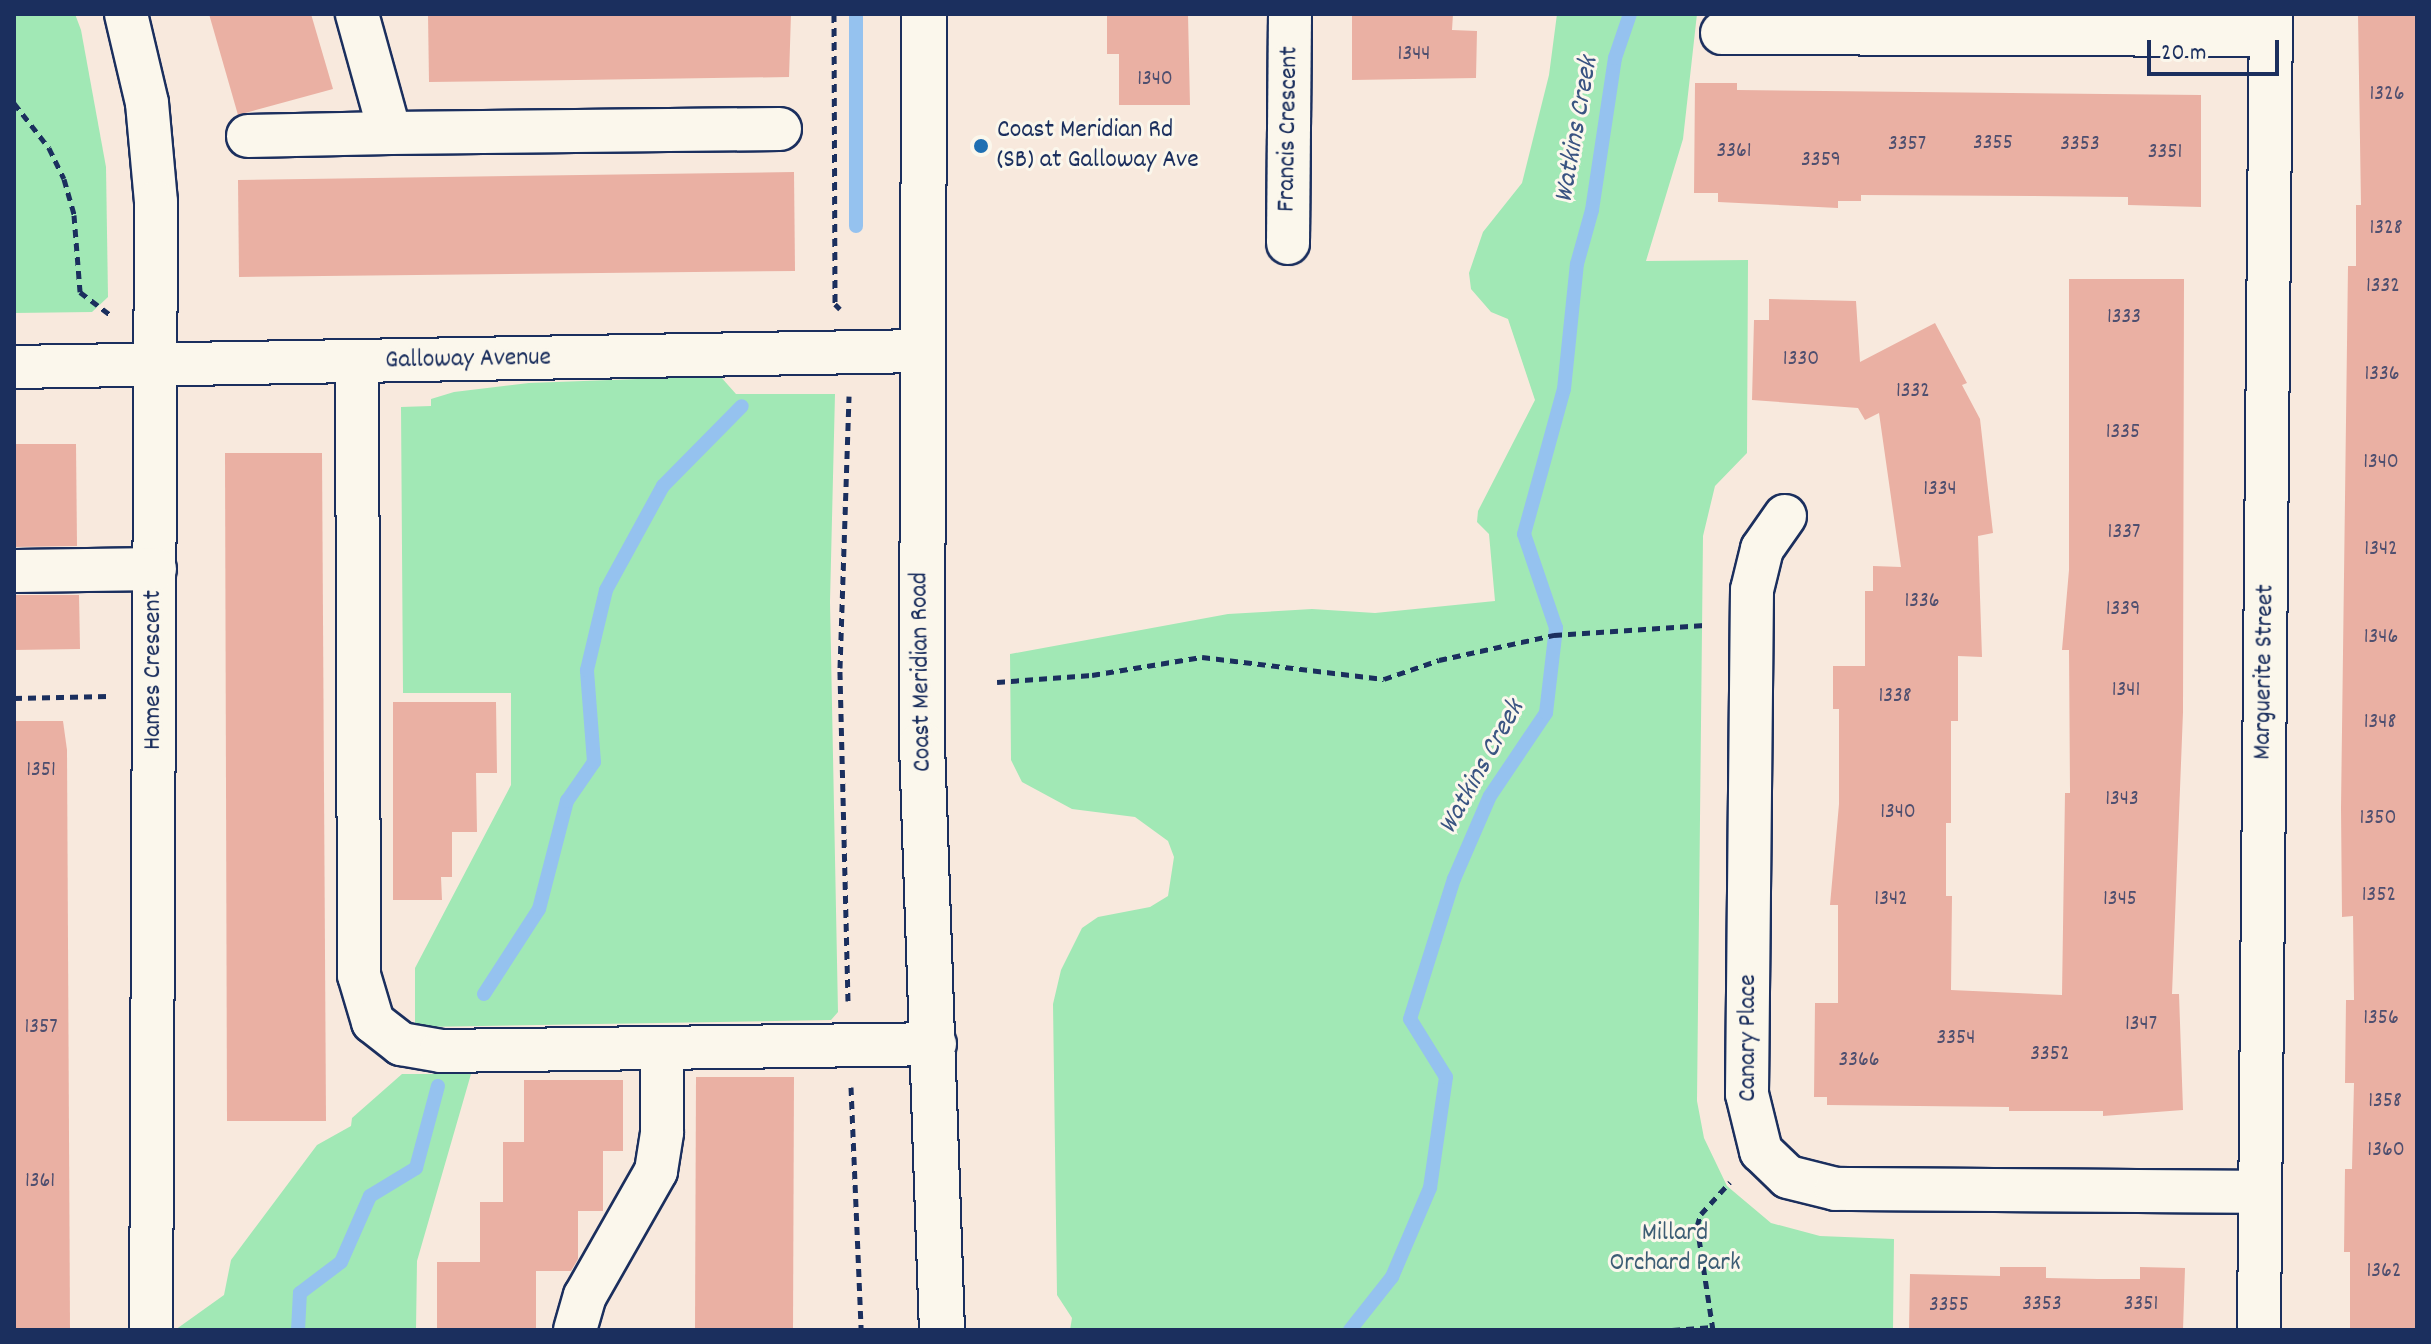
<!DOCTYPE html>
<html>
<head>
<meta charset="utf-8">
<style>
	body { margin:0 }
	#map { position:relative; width:2431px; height:1344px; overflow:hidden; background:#f8e9dd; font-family:Dekko,sans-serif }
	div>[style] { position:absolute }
	.green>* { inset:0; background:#a1e8b5 }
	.stream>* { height:14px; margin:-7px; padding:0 7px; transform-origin:7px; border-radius:7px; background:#95c2ef }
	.building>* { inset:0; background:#eab0a3 }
	.path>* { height:5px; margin-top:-2.5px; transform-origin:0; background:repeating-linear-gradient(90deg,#1b2f5e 0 8px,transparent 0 14px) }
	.roads { filter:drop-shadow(2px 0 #1b2f5e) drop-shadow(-2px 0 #1b2f5e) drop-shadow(0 2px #1b2f5e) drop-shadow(0 -2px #1b2f5e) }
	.minor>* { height:42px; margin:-21px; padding:0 21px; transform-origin:21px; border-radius:21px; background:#fbf7ec }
	.major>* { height:44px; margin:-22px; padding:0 22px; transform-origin:22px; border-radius:22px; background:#fbf7ec }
	.dots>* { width:22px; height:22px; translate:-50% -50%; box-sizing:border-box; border:4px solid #fbf7ec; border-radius:50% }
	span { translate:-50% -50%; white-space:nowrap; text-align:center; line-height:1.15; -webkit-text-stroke:6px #fbf7ec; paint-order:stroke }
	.number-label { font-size:22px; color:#4f4f6f }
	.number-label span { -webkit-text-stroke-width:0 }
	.street-label { font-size:26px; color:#1b2f5e }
	.poi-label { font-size:26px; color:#1b2f5e }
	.left { translate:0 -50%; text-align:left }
	.park-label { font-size:26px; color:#3c5d74 }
	.water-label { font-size:28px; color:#3a5482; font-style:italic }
	.frame { position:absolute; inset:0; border:16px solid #1b2f5e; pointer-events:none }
	.scale { position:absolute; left:2147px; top:40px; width:132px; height:36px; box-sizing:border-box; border:4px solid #1b2f5e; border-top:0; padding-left:10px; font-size:24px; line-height:28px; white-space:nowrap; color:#1b2f5e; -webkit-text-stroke:6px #fbf7ec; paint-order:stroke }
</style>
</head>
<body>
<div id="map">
	<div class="green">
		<i style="clip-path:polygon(14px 14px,75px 14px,81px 30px,106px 167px,108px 297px,92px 312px,14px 313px)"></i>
		<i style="clip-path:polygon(1557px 14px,1697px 14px,1683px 139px,1646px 261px,1748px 260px,1747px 453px,1715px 486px,1703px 536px,1697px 1101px,1704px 1138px,1727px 1186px,1771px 1223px,1820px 1236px,1894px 1239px,1893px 1330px,1070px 1330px,1072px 1318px,1057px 1295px,1053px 1004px,1061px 970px,1082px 928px,1098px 917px,1150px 907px,1168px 896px,1174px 857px,1168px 841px,1135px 817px,1072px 809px,1022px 782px,1011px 760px,1010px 654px,1228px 614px,1312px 609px,1375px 613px,1495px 601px,1489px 534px,1477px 522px,1478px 511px,1535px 400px,1508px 319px,1491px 312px,1471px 289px,1469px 273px,1483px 232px,1522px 183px,1549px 75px)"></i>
		<i style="clip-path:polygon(720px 376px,736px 394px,835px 394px,830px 602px,838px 1012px,831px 1020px,423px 1027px,415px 1023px,415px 968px,511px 785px,511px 693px,403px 693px,401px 407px,431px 406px,431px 399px,454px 392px,529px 383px)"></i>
		<i style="clip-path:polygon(402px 1074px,471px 1074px,417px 1261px,416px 1330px,175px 1330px,224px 1295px,231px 1260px,317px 1145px,351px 1126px,352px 1118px)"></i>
	</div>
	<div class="stream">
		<i style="left:856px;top:14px;width:212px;rotate:90deg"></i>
		<i style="left:484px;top:994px;width:101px;rotate:-57.1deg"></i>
		<i style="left:539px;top:909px;width:112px;rotate:-75.5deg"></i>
		<i style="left:567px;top:801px;width:47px;rotate:-55.3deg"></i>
		<i style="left:594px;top:762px;width:92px;rotate:-94.4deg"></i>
		<i style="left:587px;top:670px;width:82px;rotate:-76.6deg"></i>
		<i style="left:606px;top:590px;width:119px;rotate:-61.3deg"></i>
		<i style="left:663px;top:486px;width:112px;rotate:-45.4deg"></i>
		<i style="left:298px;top:1330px;width:37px;rotate:-87deg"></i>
		<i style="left:300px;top:1293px;width:51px;rotate:-37.1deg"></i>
		<i style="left:341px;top:1262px;width:72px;rotate:-66.3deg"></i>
		<i style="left:370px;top:1196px;width:54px;rotate:-31.3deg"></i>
		<i style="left:416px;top:1168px;width:85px;rotate:-75deg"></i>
		<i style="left:1350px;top:1330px;width:68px;rotate:-51.6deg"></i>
		<i style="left:1392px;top:1277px;width:97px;rotate:-66.9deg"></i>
		<i style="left:1430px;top:1188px;width:112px;rotate:-81.8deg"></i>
		<i style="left:1446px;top:1077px;width:68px;rotate:-121.8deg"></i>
		<i style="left:1410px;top:1019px;width:147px;rotate:-72.6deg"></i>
		<i style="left:1454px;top:879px;width:90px;rotate:-66.6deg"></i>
		<i style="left:1490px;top:796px;width:100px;rotate:-56deg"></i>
		<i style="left:1546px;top:713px;width:86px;rotate:-83.3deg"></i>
		<i style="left:1556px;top:628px;width:99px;rotate:-108.8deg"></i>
		<i style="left:1524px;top:534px;width:150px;rotate:-74.6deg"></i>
		<i style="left:1564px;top:389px;width:126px;rotate:-84.1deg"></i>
		<i style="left:1577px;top:264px;width:56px;rotate:-74.5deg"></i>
		<i style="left:1592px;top:210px;width:154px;rotate:-81.4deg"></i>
		<i style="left:1615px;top:58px;width:46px;rotate:-71.2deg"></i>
	</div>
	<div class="building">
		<i style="clip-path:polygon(209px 14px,311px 14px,333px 89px,238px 115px)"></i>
		<i style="clip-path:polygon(428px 14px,791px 14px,789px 77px,429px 82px)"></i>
		<i style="clip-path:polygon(1107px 14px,1188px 14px,1190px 105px,1119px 105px,1119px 54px,1107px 54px)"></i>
		<i style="clip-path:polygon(1352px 14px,1453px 14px,1452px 30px,1477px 31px,1476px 78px,1352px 80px)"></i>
		<i style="clip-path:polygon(2358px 14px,2417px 14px,2417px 1330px,2350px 1330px,2350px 1252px,2344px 1252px,2345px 1169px,2352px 1169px,2354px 1083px,2345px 1083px,2346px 1000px,2354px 1000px,2353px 916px,2342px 917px,2341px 808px,2348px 266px,2356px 266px,2356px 205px,2361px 205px)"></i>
		<i style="clip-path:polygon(1695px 83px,1737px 83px,1737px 90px,2201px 95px,2201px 207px,2128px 205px,2128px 197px,2033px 196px,1861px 195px,1861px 201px,1838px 201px,1838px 208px,1718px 202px,1718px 193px,1694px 193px)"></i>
		<i style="clip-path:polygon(794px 172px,795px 271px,239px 277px,238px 180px)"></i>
		<i style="clip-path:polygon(2069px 279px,2184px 279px,2183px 712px,2172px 994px,2179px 994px,2183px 1110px,2103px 1116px,2103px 1111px,2009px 1111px,2009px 1107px,1827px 1105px,1827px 1097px,1814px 1097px,1815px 1003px,1838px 1003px,1838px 905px,1830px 905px,1839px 804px,1839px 709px,1833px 709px,1833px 666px,1865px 666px,1865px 591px,1873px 591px,1873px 566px,1901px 567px,1879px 413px,1865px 420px,1858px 408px,1752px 400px,1754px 320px,1769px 320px,1769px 299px,1856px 301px,1860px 362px,1935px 323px,1967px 383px,1962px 385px,1980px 419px,1993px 533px,1978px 536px,1982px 657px,1958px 656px,1958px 721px,1951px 721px,1951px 823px,1946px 823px,1946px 896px,1952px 896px,1951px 990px,2062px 995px,2065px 793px,2070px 793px,2069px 650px,2062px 650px,2069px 570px)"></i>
		<i style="clip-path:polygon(14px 444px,76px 444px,77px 546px,14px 547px)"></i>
		<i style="clip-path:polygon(225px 453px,322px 453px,326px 1121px,227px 1121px)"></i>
		<i style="clip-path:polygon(14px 595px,79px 595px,80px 649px,14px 650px)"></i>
		<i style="clip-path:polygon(393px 702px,496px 702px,497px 773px,476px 773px,477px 832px,452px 832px,452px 877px,441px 877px,442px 900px,393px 900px)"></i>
		<i style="clip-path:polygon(14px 721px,63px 721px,67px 750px,70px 1329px,14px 1329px)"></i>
		<i style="clip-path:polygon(696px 1077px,794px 1077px,793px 1330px,695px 1330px)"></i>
		<i style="clip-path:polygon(524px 1080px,623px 1080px,623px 1151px,603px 1151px,603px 1211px,578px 1211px,578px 1259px,571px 1271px,536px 1271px,536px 1330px,437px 1330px,437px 1262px,480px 1262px,480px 1202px,503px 1202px,503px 1142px,524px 1142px)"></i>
		<i style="clip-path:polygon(2000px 1267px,2046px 1267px,2046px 1278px,2098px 1279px,2140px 1279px,2140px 1267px,2185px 1268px,2183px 1330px,1909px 1330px,1910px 1274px,2000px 1276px)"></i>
	</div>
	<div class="path">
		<i style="left:834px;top:14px;width:290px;rotate:89.8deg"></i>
		<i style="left:835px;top:304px;width:7px;rotate:45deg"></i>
		<i style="left:14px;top:103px;width:57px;rotate:52.1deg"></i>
		<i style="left:49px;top:148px;width:34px;rotate:64deg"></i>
		<i style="left:64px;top:179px;width:37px;rotate:74deg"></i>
		<i style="left:74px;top:215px;width:77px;rotate:85.5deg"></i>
		<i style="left:80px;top:292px;width:39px;rotate:37deg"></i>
		<i style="left:997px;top:682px;width:95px;rotate:-4.2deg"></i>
		<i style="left:1092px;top:675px;width:111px;rotate:-9.3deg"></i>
		<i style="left:1202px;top:657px;width:183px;rotate:6.9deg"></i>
		<i style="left:1384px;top:679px;width:58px;rotate:-19.1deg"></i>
		<i style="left:1439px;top:660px;width:118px;rotate:-12.3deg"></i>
		<i style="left:1554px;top:635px;width:151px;rotate:-3.8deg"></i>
		<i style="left:14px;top:698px;width:94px;rotate:-1.2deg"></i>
		<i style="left:848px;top:1001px;width:333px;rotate:-91.4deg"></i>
		<i style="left:840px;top:668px;width:272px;rotate:-88.1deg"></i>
		<i style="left:851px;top:1087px;width:243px;rotate:87.6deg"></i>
		<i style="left:1672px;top:1330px;width:41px;rotate:-4.2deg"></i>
		<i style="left:1713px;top:1330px;width:105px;rotate:-98.7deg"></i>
		<i style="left:1697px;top:1226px;width:13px;rotate:-72deg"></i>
		<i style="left:1701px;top:1214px;width:43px;rotate:-47.8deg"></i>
	</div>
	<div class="roads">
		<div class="minor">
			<i style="left:126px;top:14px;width:91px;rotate:76.7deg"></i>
			<i style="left:147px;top:103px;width:99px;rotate:84.8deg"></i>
			<i style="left:156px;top:202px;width:1128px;rotate:90.25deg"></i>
			<i style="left:357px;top:14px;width:123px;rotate:74.5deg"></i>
			<i style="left:390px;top:133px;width:390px;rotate:-0.6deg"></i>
			<i style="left:1722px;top:33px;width:549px;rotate:0.21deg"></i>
			<i style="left:248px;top:136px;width:142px;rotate:-1.2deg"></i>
			<i style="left:1288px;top:243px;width:229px;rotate:-89.5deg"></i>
			<i style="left:357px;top:362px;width:613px;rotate:89.81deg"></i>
			<i style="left:359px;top:975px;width:49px;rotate:73.4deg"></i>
			<i style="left:373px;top:1022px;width:36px;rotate:38deg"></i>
			<i style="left:401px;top:1044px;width:41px;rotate:9.9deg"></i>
			<i style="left:441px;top:1051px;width:494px;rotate:-0.8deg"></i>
			<i style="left:14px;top:367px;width:908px;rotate:-1.01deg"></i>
			<i style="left:1785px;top:516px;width:40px;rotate:124.9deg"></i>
			<i style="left:1762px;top:549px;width:42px;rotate:103.7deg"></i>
			<i style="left:1752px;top:590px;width:504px;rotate:90.57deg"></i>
			<i style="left:1747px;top:1094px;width:59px;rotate:76.2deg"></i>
			<i style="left:1761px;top:1151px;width:37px;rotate:44deg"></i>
			<i style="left:1788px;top:1177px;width:49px;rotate:14deg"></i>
			<i style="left:1836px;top:1189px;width:424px;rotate:0.4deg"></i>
			<i style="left:14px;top:571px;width:141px;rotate:-0.8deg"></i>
			<i style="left:575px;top:1330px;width:35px;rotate:-74deg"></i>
			<i style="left:585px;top:1296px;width:144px;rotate:-60.4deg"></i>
			<i style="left:656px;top:1171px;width:39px;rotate:-81deg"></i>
			<i style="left:662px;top:1132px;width:84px;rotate:-90deg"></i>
			<i style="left:2259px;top:1330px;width:1316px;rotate:-89.48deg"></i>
		</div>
		<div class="major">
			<i style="left:924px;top:14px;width:730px;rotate:90.16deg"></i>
			<i style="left:922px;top:744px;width:586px;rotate:88.05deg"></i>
		</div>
	</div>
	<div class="dots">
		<i style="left:981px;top:146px;background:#1f6fb2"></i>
	</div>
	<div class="number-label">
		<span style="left:1414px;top:55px">1344</span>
		<span style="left:1155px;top:80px">1340</span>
		<span style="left:2387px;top:95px">1326</span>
		<span style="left:1993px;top:144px">3355</span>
		<span style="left:1907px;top:145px">3357</span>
		<span style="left:2080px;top:145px">3353</span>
		<span style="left:1734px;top:152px">3361</span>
		<span style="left:2165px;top:153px">3351</span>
		<span style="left:1821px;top:161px">3359</span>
		<span style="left:2386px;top:229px">1328</span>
		<span style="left:2383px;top:287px">1332</span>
		<span style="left:2124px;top:318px">1333</span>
		<span style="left:1801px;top:360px">1330</span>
		<span style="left:2382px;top:375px">1336</span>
		<span style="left:1913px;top:392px">1332</span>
		<span style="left:2123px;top:433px">1335</span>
		<span style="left:2381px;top:463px">1340</span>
		<span style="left:1940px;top:490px">1334</span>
		<span style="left:2124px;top:533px">1337</span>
		<span style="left:2381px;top:550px">1342</span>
		<span style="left:1922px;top:602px">1336</span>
		<span style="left:2123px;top:610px">1339</span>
		<span style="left:2381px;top:638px">1346</span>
		<span style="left:2126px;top:691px">1341</span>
		<span style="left:1895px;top:697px">1338</span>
		<span style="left:2380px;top:723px">1348</span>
		<span style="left:41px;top:771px">1351</span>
		<span style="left:2122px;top:800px">1343</span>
		<span style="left:1898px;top:813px">1340</span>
		<span style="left:2378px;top:819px">1350</span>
		<span style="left:2379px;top:896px">1352</span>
		<span style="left:1891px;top:900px">1342</span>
		<span style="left:2120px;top:900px">1345</span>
		<span style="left:2381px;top:1019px">1356</span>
		<span style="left:2141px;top:1025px">1347</span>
		<span style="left:41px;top:1028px">1357</span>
		<span style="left:1956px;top:1039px">3354</span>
		<span style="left:2050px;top:1055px">3352</span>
		<span style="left:1859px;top:1061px">3366</span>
		<span style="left:2385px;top:1102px">1358</span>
		<span style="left:2386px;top:1151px">1360</span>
		<span style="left:40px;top:1182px">1361</span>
		<span style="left:2384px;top:1272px">1362</span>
		<span style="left:2042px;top:1305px">3353</span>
		<span style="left:2141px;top:1305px">3351</span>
		<span style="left:1949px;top:1306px">3355</span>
	</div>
	<div class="street-label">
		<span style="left:1289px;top:129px;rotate:-89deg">Francis Crescent</span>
		<span style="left:468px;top:360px;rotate:-1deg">Galloway Avenue</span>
		<span style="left:154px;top:670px;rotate:-90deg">Hames Crescent</span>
		<span style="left:922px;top:672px;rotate:-91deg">Coast Meridian Road</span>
		<span style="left:2265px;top:672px;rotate:-89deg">Marguerite Street</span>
		<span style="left:1749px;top:1038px;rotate:-90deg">Canary Place</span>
	</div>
	<div class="poi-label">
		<span class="left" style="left:997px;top:146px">Coast Meridian Rd<br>(SB) at Galloway Ave</span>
	</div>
	<div class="park-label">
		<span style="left:1675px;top:1249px">Millard<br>Orchard Park</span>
	</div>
	<div class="water-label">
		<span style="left:1578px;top:130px;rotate:-80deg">Watkins Creek</span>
		<span style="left:1483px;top:768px;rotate:-61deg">Watkins Creek</span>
	</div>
	<div class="frame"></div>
	<div class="scale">20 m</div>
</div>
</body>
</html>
